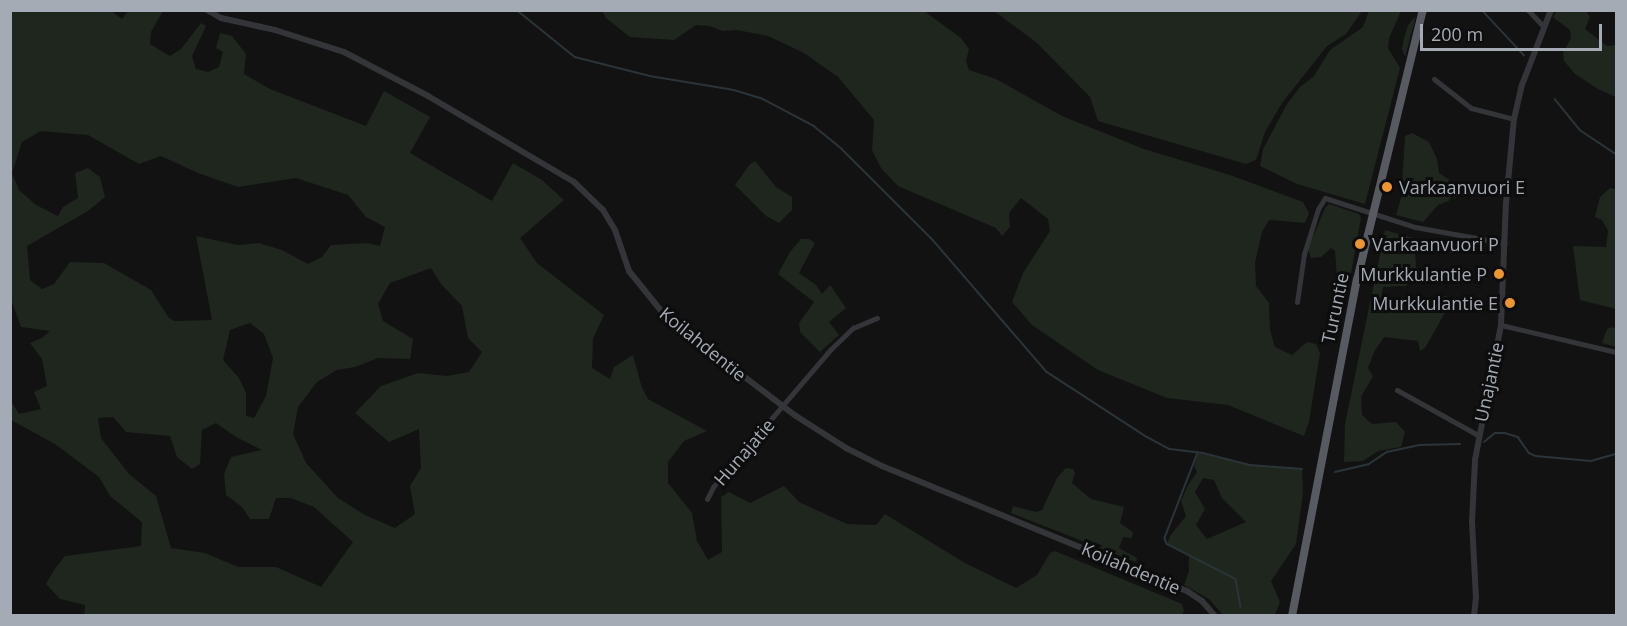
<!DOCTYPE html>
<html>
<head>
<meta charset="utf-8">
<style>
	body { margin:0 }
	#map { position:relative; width:1627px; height:626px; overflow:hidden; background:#121213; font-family:"Open Sans",sans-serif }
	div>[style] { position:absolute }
	.green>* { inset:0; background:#1e261e }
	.stream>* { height:1.5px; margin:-0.75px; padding:0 0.75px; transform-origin:0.75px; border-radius:0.75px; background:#2b3439 }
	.minor>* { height:5px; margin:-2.5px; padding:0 2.5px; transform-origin:2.5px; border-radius:2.5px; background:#333538 }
	.tertiary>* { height:6px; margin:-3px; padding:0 3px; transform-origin:3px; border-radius:3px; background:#333538 }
	.trunk>* { height:8px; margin:-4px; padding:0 4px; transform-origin:4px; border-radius:4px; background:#575a60 }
	.dots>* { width:16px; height:16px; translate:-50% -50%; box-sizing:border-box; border:3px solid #0d0d0e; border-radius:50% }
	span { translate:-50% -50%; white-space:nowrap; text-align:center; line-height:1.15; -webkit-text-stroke:6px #0d0d0e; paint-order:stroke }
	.poi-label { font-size:18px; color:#a4abb4 }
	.left { translate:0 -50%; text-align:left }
	.right { translate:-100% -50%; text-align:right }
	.street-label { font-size:18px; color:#a4abb4 }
	.frame { position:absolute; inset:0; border:12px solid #a4abb4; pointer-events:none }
	.scale { position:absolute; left:1420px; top:24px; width:182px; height:27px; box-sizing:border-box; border:3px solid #a4abb4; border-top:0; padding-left:8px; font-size:18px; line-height:21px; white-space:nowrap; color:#a4abb4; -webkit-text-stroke:4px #0d0d0e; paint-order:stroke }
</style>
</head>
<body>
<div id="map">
	<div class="green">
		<i style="clip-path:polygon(evenodd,11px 10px,111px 11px,122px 19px,128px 11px,163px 11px,151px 32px,150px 44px,170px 56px,181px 49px,201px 23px,206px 26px,192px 56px,196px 69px,208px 72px,219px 67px,223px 52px,216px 48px,220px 33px,232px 36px,246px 54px,244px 74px,270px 89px,366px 126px,384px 91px,430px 117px,410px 153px,492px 201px,513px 163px,542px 180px,564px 200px,520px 238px,537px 263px,604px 315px,593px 339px,592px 368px,610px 379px,614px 367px,633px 355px,642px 388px,648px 399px,707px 431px,684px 441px,668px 462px,668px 483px,692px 513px,697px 541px,708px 560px,722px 552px,721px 497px,729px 492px,750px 503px,784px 486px,799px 502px,847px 524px,876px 525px,885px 514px,965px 563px,1016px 588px,1037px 575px,1050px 553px,1055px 551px,1182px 604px,1184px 611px,1181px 616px,84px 615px,85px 605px,60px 599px,46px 584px,54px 570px,65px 556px,141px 546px,142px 522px,110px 496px,99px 477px,55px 444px,11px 420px,11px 401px,19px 414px,41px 409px,34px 392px,47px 386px,42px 359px,30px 343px,42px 338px,50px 331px,21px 327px,11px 299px,11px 10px,41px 131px,88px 135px,139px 164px,161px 156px,198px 173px,238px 187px,296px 178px,348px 195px,366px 217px,385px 227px,380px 246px,367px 243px,331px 245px,322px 257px,308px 264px,282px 250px,259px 243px,238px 245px,196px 236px,212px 320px,174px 321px,169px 318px,151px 290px,104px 263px,70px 262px,54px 284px,42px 289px,30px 280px,27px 246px,88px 211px,105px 197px,100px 177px,88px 168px,75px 173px,78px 198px,63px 207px,58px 216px,36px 205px,19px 190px,12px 173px,22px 142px,41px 131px,11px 10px,431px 268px,441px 284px,462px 306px,468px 338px,482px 352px,469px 372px,447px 376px,418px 373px,381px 386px,355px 413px,389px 442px,419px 429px,421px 468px,410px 486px,415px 514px,395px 528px,365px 515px,338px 498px,306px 463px,293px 434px,298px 407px,317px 382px,337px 370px,355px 367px,378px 358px,410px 359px,413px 339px,383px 321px,378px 304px,390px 283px,431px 268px,11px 10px,250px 323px,264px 334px,273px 358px,266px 396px,254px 418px,246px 416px,246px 393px,239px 378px,223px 360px,230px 330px,250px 323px,11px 10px,113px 417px,126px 432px,170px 436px,177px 457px,192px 469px,200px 464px,202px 430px,216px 423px,236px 437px,262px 450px,231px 457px,224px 474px,226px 495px,242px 507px,250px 519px,269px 519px,276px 498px,291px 498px,314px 507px,353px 542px,321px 587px,276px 567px,238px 567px,205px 553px,171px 548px,156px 496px,129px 474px,101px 438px,98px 418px,113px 417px)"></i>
		<i style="clip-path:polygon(602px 11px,924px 11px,961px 38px,969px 49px,966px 61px,969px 70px,996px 79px,1062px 116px,1144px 149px,1230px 175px,1303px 202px,1309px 213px,1305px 223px,1269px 220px,1262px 232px,1255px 263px,1256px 286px,1269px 303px,1270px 330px,1275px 347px,1292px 355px,1307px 342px,1316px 344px,1320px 353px,1309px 422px,1304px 436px,1228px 405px,1167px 398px,1098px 370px,1032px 325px,1012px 302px,1023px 273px,1050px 231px,1048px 219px,1021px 198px,1009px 213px,1010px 227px,1002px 236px,996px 228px,898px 186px,881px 168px,872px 150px,874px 120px,838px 77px,804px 53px,768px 36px,737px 30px,723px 31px,709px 26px,696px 25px,674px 40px,630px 37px,606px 18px)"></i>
		<i style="clip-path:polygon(994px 11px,1362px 11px,1346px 34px,1327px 46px,1282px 103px,1265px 132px,1256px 160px,1246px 164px,1098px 121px,1090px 97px,1037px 43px)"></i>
		<i style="clip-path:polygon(1369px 11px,1401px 11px,1389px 38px,1388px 48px,1400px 68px,1365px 204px,1297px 184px,1260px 166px,1263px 149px,1287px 104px,1300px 87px,1314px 76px,1330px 50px,1363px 27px)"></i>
		<i style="clip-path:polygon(1557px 11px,1586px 11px,1590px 17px,1585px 29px,1607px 46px,1616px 45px,1616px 97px,1598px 89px,1575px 74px,1564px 61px,1563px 53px,1571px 38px,1570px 30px,1553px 17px)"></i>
		<i style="clip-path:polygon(1416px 16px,1405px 57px,1402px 49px,1404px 38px,1408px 25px)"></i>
		<i style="clip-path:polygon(1412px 133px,1429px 142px,1437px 159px,1439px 173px,1448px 179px,1453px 186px,1449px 201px,1438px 205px,1423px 222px,1396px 215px,1401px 198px,1405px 136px)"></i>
		<i style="clip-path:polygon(755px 161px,776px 187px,792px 197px,792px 210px,779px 223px,766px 216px,735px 185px,750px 164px)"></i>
		<i style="clip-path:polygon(1610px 188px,1616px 189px,1616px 309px,1580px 300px,1573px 246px,1606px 247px,1608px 231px,1602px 220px,1595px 217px,1600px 197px)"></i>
		<i style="clip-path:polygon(1329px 204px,1359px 214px,1361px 218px,1350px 279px,1337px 278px,1335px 251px,1331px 248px,1321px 257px,1311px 258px,1308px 249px,1325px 208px)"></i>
		<i style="clip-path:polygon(1385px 230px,1420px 240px,1415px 254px,1417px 276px,1406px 286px,1383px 287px,1381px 298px,1388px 306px,1400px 311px,1412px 302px,1428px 310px,1438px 308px,1440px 297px,1447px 296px,1451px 302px,1425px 348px,1420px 351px,1418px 341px,1384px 337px,1374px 352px,1368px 368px,1373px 376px,1361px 397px,1362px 415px,1372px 424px,1396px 422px,1405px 432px,1401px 447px,1378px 451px,1363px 461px,1344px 462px,1345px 424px)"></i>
		<i style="clip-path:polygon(801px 239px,809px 239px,815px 243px,799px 273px,816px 285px,822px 294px,830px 285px,846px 308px,829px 322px,839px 335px,820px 352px,800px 332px,799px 323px,814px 302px,778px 274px,790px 252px)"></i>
		<i style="clip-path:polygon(1613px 327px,1616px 329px,1616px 347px,1602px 343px,1607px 329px)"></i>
		<i style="clip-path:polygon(evenodd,1198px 453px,1250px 465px,1302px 469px,1303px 493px,1296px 544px,1271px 581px,1280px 602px,1275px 615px,1223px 615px,1209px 599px,1184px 585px,1189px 571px,1189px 555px,1167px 544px,1170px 536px,1186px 516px,1181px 501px,1188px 485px,1197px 472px,1194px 466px,1198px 453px,1203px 478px,1214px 480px,1222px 498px,1246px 522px,1207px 539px,1196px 525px,1205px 509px,1195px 492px,1203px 478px)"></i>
		<i style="clip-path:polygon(1066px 468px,1073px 469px,1075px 473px,1072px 483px,1091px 499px,1124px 507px,1120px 523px,1133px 532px,1132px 538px,1123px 537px,1119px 548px,1137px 558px,1136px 562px,1011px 513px,1013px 506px,1036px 512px,1042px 510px,1057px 478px)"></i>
	</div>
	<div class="stream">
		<i style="left:517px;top:10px;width:75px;rotate:39deg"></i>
		<i style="left:575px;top:57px;width:77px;rotate:14.2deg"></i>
		<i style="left:650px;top:76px;width:85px;rotate:9.5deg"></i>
		<i style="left:734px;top:90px;width:28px;rotate:17deg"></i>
		<i style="left:761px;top:98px;width:60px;rotate:27.8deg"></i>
		<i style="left:814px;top:126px;width:36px;rotate:39deg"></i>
		<i style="left:842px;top:149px;width:129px;rotate:45deg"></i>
		<i style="left:933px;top:240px;width:174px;rotate:49.2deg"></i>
		<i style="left:1047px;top:372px;width:119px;rotate:33deg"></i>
		<i style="left:1147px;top:437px;width:26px;rotate:28deg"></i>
		<i style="left:1170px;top:449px;width:33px;rotate:7deg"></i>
		<i style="left:1203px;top:453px;width:49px;rotate:14.3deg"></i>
		<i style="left:1250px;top:465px;width:52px;rotate:4.4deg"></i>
		<i style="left:1482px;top:10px;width:62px;rotate:47deg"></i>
		<i style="left:1555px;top:99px;width:40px;rotate:51deg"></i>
		<i style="left:1580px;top:130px;width:43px;rotate:33.7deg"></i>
		<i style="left:1484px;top:442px;width:14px;rotate:-39deg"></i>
		<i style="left:1495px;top:433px;width:10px"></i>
		<i style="left:1505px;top:433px;width:14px;rotate:17deg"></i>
		<i style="left:1518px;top:437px;width:19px;rotate:55deg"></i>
		<i style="left:1529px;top:453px;width:8px;rotate:23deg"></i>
		<i style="left:1536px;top:456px;width:55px;rotate:5.2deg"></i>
		<i style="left:1591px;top:461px;width:26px;rotate:-16deg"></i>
		<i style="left:1198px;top:453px;width:91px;rotate:111.2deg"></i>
		<i style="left:1165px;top:538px;width:6px;rotate:72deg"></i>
		<i style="left:1167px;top:544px;width:77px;rotate:26.9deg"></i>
		<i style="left:1236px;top:579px;width:28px;rotate:80deg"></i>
		<i style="left:1335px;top:472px;width:35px;rotate:-13deg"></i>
		<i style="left:1369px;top:464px;width:22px;rotate:-34deg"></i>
		<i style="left:1387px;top:452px;width:33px;rotate:-12deg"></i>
		<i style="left:1419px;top:445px;width:41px;rotate:-1.4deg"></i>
	</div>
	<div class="minor">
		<i style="left:1528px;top:10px;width:23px;rotate:47deg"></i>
		<i style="left:1434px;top:79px;width:47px;rotate:38.1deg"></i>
		<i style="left:1471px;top:108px;width:44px;rotate:14.3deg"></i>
		<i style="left:1297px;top:302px;width:49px;rotate:-81.7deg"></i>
		<i style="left:1304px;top:254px;width:47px;rotate:-72.7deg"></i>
		<i style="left:1318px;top:209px;width:13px;rotate:-58deg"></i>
		<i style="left:1325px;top:198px;width:95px;rotate:17.9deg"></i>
		<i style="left:1415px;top:227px;width:91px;rotate:10.1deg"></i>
		<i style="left:1501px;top:325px;width:118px;rotate:13.2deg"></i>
		<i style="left:1397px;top:390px;width:93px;rotate:29.1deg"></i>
		<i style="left:707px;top:499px;width:13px;rotate:-63deg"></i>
		<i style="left:713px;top:487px;width:180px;rotate:-49.5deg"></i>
		<i style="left:830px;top:350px;width:32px;rotate:-44deg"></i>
		<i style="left:853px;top:328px;width:26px;rotate:-23deg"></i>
	</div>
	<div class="tertiary">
		<i style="left:207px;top:10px;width:16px;rotate:30deg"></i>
		<i style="left:221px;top:18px;width:55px;rotate:12.5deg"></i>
		<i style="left:275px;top:30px;width:72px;rotate:17.7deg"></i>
		<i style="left:344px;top:52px;width:95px;rotate:27.6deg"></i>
		<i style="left:428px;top:96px;width:169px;rotate:30.5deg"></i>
		<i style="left:574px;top:182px;width:40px;rotate:44deg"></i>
		<i style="left:603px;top:210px;width:23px;rotate:59deg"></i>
		<i style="left:615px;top:230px;width:43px;rotate:71.1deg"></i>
		<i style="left:629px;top:271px;width:59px;rotate:51.2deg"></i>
		<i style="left:666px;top:317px;width:163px;rotate:37.3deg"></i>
		<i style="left:796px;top:416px;width:59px;rotate:32.6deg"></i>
		<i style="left:846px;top:448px;width:40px;rotate:26.6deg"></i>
		<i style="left:882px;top:466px;width:330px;rotate:22.3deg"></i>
		<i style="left:1187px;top:591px;width:18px;rotate:34deg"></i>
		<i style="left:1202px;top:601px;width:20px;rotate:49deg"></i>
		<i style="left:1474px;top:616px;width:18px;rotate:-84deg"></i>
		<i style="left:1476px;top:598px;width:76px;rotate:-93deg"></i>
		<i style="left:1472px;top:522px;width:62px;rotate:-87.2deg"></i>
		<i style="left:1475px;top:460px;width:137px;rotate:-79.1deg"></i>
		<i style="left:1501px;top:325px;width:122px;rotate:-87.7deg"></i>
		<i style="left:1506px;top:203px;width:84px;rotate:-84.6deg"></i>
		<i style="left:1514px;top:119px;width:35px;rotate:-77deg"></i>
		<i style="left:1522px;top:85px;width:80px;rotate:-68.9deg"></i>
	</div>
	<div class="trunk">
		<i style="left:1292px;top:616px;width:342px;rotate:-79.1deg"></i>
		<i style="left:1357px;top:280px;width:278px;rotate:-76.3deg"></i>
	</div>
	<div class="dots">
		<i style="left:1387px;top:187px;background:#ec9531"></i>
		<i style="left:1360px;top:244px;background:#ec9531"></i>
		<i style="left:1499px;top:274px;background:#ec9531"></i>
		<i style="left:1510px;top:303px;background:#ec9531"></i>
	</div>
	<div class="poi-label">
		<span class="left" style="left:1399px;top:187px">Varkaanvuori E</span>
		<span class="left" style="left:1372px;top:244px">Varkaanvuori P</span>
		<span class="right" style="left:1487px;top:274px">Murkkulantie P</span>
		<span class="right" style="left:1498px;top:303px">Murkkulantie E</span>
	</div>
	<div class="street-label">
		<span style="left:1335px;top:308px;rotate:-78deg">Turuntie</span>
		<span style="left:703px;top:344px;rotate:39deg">Koilahdentie</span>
		<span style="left:1489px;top:382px;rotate:-78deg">Unajantie</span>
		<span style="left:744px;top:452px;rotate:-49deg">Hunajatie</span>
		<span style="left:1131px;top:568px;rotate:23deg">Koilahdentie</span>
	</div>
	<div class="frame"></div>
	<div class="scale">200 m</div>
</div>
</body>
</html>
